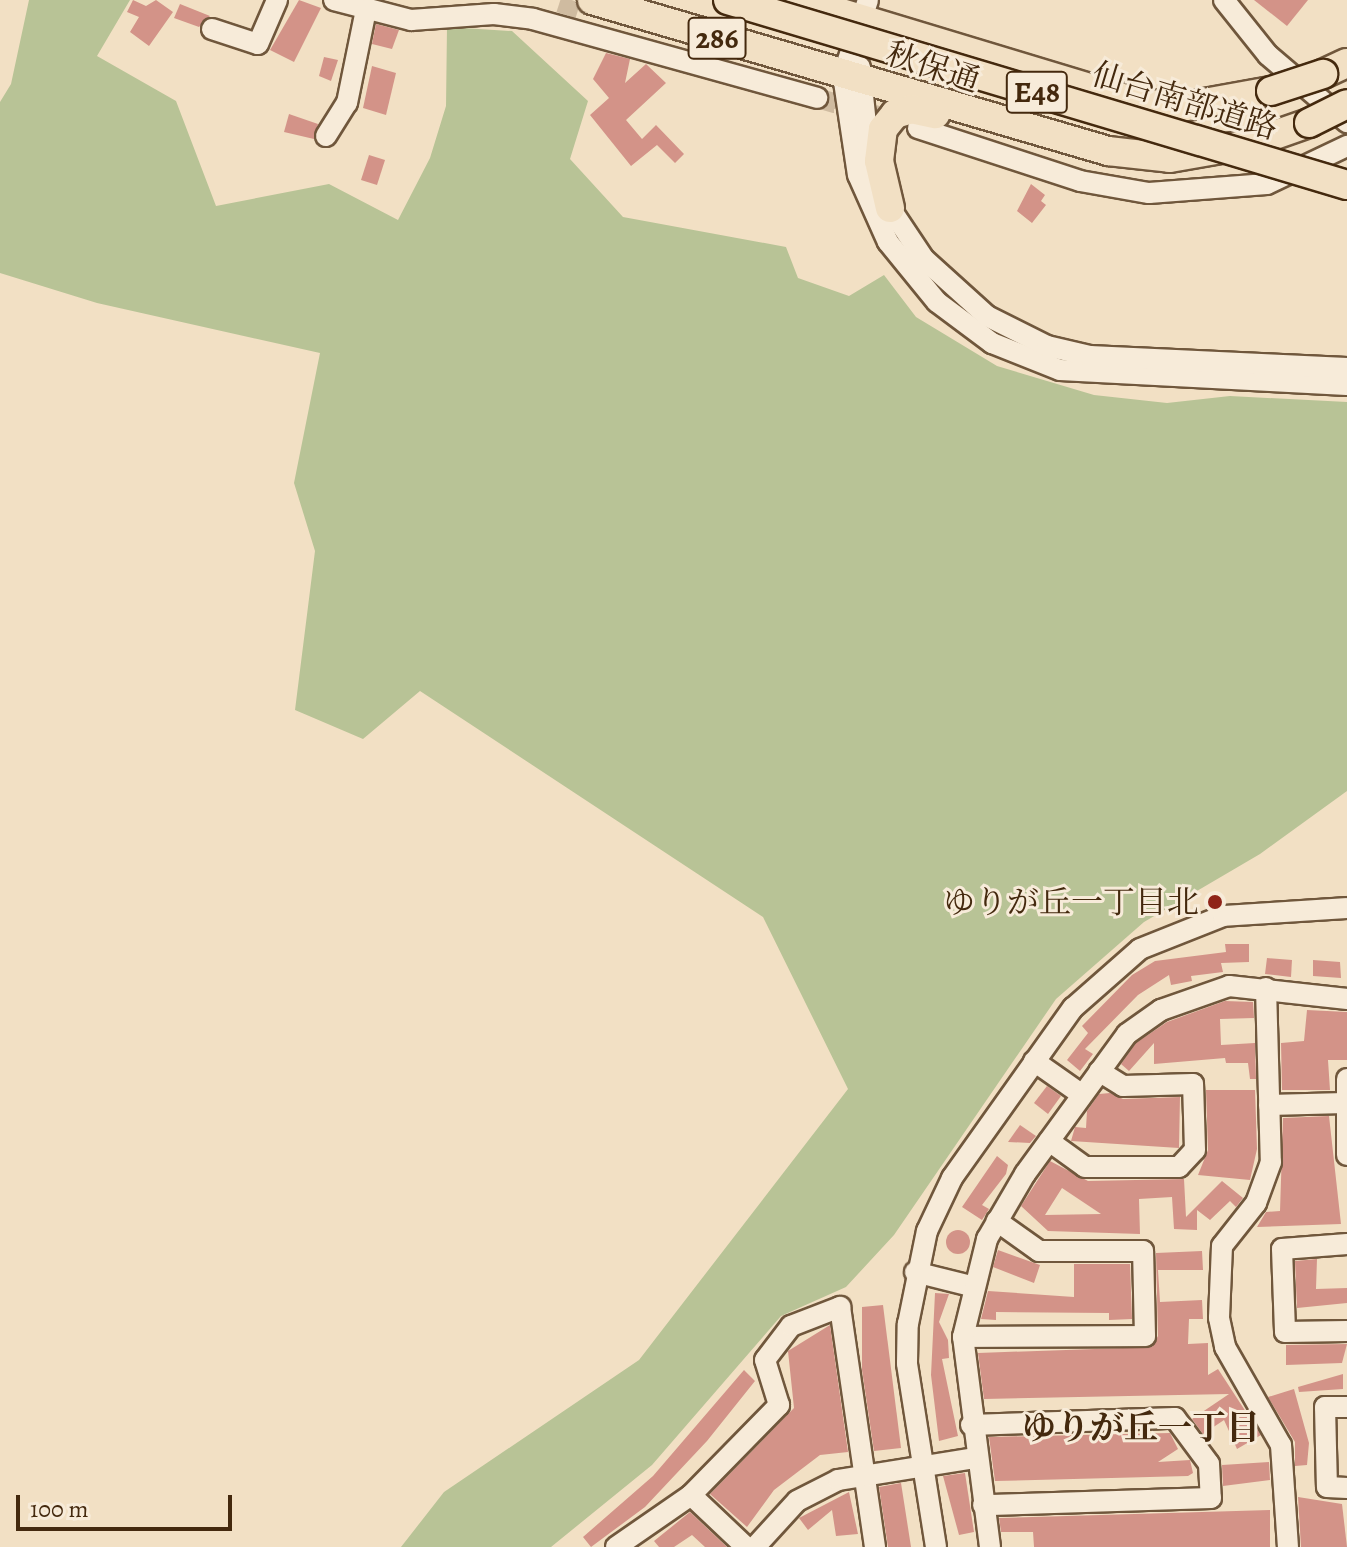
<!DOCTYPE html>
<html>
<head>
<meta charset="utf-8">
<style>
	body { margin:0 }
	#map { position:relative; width:1347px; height:1547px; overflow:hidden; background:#f2e0c4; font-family:Alegreya,"Noto Serif JP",serif }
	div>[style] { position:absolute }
	.green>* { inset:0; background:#b8c396 }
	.building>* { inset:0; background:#d39388 }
	.round { border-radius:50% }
	.minor-tunnel>* { height:20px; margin-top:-10px; transform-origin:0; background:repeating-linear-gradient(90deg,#cfbba0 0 20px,transparent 0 30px) }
	.roads { filter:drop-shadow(2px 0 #70573c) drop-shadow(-2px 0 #70573c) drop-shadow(0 2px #70573c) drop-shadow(0 -2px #70573c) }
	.minor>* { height:20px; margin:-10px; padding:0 10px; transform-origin:10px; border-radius:10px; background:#f7ebd9 }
	.highway>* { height:28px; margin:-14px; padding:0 14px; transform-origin:14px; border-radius:14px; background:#f2e0c4 }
	.bridges { filter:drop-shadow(2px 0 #44290e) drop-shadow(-2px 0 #44290e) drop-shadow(0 2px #44290e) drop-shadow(0 -2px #44290e) }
	.highway-bridge>* { height:28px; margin:-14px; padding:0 14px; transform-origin:14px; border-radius:14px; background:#f2e0c4 }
	.dots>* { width:22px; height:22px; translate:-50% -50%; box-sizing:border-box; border:4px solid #f7ebd9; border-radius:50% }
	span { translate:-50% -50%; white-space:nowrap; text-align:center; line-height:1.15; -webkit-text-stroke:6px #f7ebd9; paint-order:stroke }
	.shield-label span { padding:2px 6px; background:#f7ebd9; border:2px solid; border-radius:6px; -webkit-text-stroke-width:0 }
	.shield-label { font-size:30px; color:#44290e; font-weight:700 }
	.street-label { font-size:32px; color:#44290e }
	.poi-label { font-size:32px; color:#44290e }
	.right { translate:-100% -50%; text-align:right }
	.neighbourhood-label { font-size:34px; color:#44290e; font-weight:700 }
	.scale { position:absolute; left:16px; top:1495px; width:216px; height:36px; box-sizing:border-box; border:4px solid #44290e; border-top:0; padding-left:10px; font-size:24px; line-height:28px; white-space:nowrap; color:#44290e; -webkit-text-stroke:6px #f7ebd9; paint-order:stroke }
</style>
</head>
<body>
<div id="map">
	<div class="green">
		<i style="clip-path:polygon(29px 0,130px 0,97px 56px,176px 101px,216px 206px,329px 184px,398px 220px,430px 158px,446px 106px,447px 27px,512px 31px,588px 101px,570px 159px,623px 217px,786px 247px,798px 278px,849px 296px,884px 275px,916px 317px,997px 366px,1094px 395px,1167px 403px,1230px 396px,1347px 402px,1347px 791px,1260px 854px,1144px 922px,1056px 999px,894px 1235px,846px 1287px,781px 1316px,652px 1465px,551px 1547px,401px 1547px,444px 1492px,639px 1360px,848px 1089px,763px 917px,420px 691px,363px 739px,295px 710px,315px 551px,294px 483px,320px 353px,97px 303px,0 273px,0 102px,11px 84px)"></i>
	</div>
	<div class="building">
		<i style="clip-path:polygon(133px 0,146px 6px,156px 0,173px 12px,149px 46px,130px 32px,139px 17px,127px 12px)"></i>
		<i style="clip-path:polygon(299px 0,321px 8px,294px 62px,270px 50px)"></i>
		<i style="clip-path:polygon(1254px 0,1308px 0,1287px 26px)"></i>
		<i style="clip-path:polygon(180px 4px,210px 16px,199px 27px,174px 18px)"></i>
		<i style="clip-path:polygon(376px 24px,399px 30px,392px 49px,372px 44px)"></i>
		<i style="clip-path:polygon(606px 53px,630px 59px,625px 83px,646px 64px,666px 83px,626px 120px,642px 139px,656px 125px,684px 154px,675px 163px,657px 145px,631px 166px,590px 115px,609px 98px,593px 79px)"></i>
		<i style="clip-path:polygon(324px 57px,338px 60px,331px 81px,319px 76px)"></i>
		<i style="clip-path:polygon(372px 66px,396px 73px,386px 115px,363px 108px)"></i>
		<i style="clip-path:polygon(289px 114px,318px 124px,314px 139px,284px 132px)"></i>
		<i style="clip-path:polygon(369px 155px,385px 160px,377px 185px,361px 180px)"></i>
		<i style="clip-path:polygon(1031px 184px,1045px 195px,1041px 201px,1046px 205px,1032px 223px,1017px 211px)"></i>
		<i style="clip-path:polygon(1225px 944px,1249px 944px,1249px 962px,1221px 963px,1223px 972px,1191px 976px,1192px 981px,1171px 985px,1169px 975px,1138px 995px,1085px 1049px,1093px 1054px,1080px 1071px,1067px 1060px,1088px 1033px,1082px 1026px,1132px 975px,1155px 961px,1226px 952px)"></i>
		<i style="clip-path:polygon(1267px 958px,1292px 960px,1291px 977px,1265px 974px)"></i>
		<i style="clip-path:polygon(1313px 960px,1340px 962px,1341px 978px,1313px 976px)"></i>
		<i style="clip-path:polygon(1225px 1001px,1253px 1002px,1254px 1018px,1220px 1019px,1221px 1045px,1255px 1043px,1256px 1079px,1250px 1079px,1248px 1063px,1226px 1063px,1225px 1058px,1154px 1064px,1154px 1043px,1129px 1071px,1121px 1064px,1136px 1043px,1167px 1022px)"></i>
		<i style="clip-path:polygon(1307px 1010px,1347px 1012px,1347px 1060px,1328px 1060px,1330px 1090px,1282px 1090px,1281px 1043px,1304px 1041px)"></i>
		<i style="clip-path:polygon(1047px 1086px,1061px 1096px,1048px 1114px,1034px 1103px)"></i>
		<i style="clip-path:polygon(1206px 1090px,1255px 1090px,1257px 1149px,1250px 1180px,1198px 1175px,1208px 1150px)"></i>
		<i style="clip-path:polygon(1110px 1093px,1123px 1099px,1180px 1097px,1179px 1148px,1071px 1141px,1075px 1127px,1086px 1128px,1087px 1111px,1099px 1094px)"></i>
		<i style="clip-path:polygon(1329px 1116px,1341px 1224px,1257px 1227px,1266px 1212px,1280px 1211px,1283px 1118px)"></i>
		<i style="clip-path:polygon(1020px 1125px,1036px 1136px,1030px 1143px,1008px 1142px)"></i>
		<i style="clip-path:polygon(997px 1156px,1008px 1165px,1006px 1174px,982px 1205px,989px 1209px,982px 1220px,962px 1207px)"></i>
		<i style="clip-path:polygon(evenodd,1050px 1161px,1088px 1181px,1184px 1179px,1186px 1217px,1222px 1181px,1243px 1198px,1236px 1207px,1230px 1201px,1210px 1220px,1197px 1210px,1197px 1230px,1174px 1229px,1172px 1197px,1139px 1199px,1140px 1234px,1048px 1231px,1021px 1206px,1050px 1161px,1062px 1188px,1101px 1214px,1045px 1215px,1062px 1188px)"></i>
		<i class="round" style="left:946px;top:1230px;width:24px;height:24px"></i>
		<i style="clip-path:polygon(998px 1250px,1040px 1265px,1034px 1283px,993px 1267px)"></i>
		<i style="clip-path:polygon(1202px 1251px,1203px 1270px,1158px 1270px,1160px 1302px,1202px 1300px,1203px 1319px,1189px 1319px,1188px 1344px,1208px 1343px,1208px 1375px,1218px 1369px,1261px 1435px,1237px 1449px,1224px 1420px,1203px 1434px,1192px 1419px,1229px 1394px,984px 1399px,978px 1353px,1152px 1347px,1158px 1336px,1156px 1253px)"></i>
		<i style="clip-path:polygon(1317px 1259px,1316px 1289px,1347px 1288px,1347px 1303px,1297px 1308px,1295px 1261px)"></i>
		<i style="clip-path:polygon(1074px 1264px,1130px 1264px,1132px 1319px,1109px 1320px,1109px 1313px,996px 1312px,996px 1320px,981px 1319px,988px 1291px,1074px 1297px)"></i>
		<i style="clip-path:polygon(935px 1293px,949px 1294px,939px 1322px,948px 1340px,949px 1358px,942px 1359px,958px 1436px,939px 1441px,931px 1375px)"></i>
		<i style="clip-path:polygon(883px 1305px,901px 1448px,874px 1451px,862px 1370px,862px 1307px)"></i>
		<i style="clip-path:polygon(830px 1325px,848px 1452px,820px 1455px,774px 1490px,747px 1527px,710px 1494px,794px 1408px,788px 1351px)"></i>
		<i style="clip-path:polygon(1347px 1344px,1342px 1363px,1286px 1365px,1286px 1345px)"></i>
		<i style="clip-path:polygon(744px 1370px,755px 1381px,707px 1441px,645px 1507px,591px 1547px,583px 1537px,653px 1476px)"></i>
		<i style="clip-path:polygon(1343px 1374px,1343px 1389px,1299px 1392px,1298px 1387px)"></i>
		<i style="clip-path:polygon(1294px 1389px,1309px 1443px,1307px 1465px,1295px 1466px,1295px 1442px,1268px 1397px)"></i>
		<i style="clip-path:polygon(1170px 1433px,1178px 1449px,1158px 1462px,1190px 1460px,1193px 1473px,1188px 1476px,995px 1481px,989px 1437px)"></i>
		<i style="clip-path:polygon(1269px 1462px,1270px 1480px,1223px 1486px,1222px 1465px)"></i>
		<i style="clip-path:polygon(965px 1473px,974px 1532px,959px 1535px,943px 1476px)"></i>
		<i style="clip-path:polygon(901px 1483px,911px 1547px,888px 1547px,879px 1487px)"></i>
		<i style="clip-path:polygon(849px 1492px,858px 1534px,836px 1536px,832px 1510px,808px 1530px,799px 1518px)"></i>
		<i style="clip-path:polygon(1298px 1497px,1342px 1504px,1347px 1547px,1301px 1547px)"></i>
		<i style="clip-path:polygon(1270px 1510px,1270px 1547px,1034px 1547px,1033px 1532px,1001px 1532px,999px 1518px)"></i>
		<i style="clip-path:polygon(690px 1512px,727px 1547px,705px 1547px,692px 1535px,674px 1547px,659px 1547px,654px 1541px)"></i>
	</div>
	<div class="minor-tunnel">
		<i style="left:566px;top:15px;width:16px;rotate:-72deg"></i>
		<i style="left:817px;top:98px;width:89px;rotate:16.4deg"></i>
	</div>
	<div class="roads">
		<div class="minor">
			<i style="left:334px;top:0;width:80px;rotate:14.6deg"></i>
			<i style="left:411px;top:20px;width:83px;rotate:-4.1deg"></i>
			<i style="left:494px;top:14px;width:39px;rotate:7deg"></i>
			<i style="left:533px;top:19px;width:295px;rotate:15.5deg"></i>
			<i style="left:868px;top:0;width:79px;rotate:108.4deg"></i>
			<i style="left:843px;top:75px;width:101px;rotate:81.5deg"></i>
			<i style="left:858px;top:175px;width:73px;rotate:65.9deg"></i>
			<i style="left:888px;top:242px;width:77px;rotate:50.8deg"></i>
			<i style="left:937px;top:302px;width:69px;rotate:36.7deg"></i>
			<i style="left:992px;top:343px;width:73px;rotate:21.7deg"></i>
			<i style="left:1060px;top:370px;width:287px;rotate:3deg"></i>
			<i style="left:1224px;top:0;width:70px;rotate:51.3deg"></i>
			<i style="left:1268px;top:55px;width:104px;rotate:40.3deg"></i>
			<i style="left:212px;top:29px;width:48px;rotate:18.1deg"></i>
			<i style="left:258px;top:44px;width:48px;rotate:-66.6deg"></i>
			<i style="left:860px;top:67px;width:86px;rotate:84deg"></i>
			<i style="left:869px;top:153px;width:59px;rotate:69.1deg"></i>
			<i style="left:890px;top:208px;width:61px;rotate:56.3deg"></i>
			<i style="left:924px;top:259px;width:85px;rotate:42.1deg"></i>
			<i style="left:987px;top:316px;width:67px;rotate:26.6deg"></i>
			<i style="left:1047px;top:346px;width:44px;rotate:13.1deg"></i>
			<i style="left:1090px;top:356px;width:257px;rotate:2.7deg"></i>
			<i style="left:918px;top:128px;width:170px;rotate:18.1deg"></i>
			<i style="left:1080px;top:181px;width:70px;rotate:9.9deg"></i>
			<i style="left:1149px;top:193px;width:118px;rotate:-4.4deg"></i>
			<i style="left:1267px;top:184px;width:89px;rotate:-25.4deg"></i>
			<i style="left:326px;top:136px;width:39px;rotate:-58deg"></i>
			<i style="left:347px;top:103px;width:95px;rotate:-78.5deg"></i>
			<i style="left:1266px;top:988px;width:174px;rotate:88.4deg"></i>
			<i style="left:1271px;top:1162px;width:44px;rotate:110.1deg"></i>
			<i style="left:1256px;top:1203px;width:55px;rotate:128.3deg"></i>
			<i style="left:1222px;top:1246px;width:72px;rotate:92.4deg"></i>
			<i style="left:1219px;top:1318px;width:30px;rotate:78deg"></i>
			<i style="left:1225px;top:1347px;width:113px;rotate:60.3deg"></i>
			<i style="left:1281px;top:1445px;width:102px;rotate:86.1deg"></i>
			<i style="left:1034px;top:1061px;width:57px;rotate:35.1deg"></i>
			<i style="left:1347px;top:1079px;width:76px;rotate:90deg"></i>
			<i style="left:1269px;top:1105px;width:76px;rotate:-1.5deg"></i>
			<i style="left:1049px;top:1141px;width:44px;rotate:35.8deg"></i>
			<i style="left:1085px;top:1167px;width:94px"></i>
			<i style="left:1179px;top:1167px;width:23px;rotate:-47deg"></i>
			<i style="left:1195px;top:1150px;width:66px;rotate:-91.7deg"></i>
			<i style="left:1193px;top:1084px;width:70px;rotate:178.4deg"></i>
			<i style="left:1123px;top:1086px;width:28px;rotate:-148deg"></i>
			<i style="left:1347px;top:1244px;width:65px;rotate:175.6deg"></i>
			<i style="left:1282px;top:1249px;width:83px;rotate:87.9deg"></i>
			<i style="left:1285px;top:1332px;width:62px;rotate:-0.9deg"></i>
			<i style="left:915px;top:1272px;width:58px;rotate:14deg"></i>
			<i style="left:963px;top:1337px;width:182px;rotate:-0.3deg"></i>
			<i style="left:1145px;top:1336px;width:85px;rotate:-91.3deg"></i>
			<i style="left:1143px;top:1251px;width:104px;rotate:180deg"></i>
			<i style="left:1039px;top:1251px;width:52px;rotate:-144.5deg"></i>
			<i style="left:1347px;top:1407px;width:22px;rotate:180deg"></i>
			<i style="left:1325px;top:1407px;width:80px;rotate:88.6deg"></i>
			<i style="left:1327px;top:1487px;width:20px;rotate:3deg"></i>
			<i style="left:971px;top:1425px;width:204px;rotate:-2deg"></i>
			<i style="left:1175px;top:1418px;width:57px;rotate:53.5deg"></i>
			<i style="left:1209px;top:1464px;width:34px;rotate:87deg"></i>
			<i style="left:1211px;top:1498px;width:228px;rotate:178.2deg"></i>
			<i style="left:691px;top:1495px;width:76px;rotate:43.4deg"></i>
			<i style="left:616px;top:1547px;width:91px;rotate:-34.7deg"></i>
			<i style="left:691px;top:1495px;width:126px;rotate:-45.6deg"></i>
			<i style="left:779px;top:1405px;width:47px;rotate:-107.3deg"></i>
			<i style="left:765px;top:1360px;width:43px;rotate:-52.6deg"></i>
			<i style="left:791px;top:1326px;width:53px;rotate:-21.2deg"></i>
			<i style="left:840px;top:1307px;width:243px;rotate:81.7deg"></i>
			<i style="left:755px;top:1547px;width:62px;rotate:-47.6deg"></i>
			<i style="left:797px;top:1501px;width:46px;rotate:-27.1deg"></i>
			<i style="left:838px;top:1480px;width:139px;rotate:-9.1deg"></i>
			<i style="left:936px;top:1547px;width:186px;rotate:-99deg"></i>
			<i style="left:907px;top:1363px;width:39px;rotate:-89deg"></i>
			<i style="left:908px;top:1324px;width:95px;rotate:-78.5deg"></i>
			<i style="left:927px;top:1231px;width:59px;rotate:-64.7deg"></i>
			<i style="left:952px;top:1178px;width:209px;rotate:-54.6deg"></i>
			<i style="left:1073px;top:1008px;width:89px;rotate:-41.4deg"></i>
			<i style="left:1140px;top:949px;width:89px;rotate:-21.7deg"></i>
			<i style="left:1223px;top:916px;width:124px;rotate:-3.7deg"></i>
			<i style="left:990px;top:1547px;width:212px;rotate:-97.3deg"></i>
			<i style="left:963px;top:1337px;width:101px;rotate:-76.2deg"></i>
			<i style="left:987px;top:1239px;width:75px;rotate:-59.7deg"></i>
			<i style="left:1025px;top:1174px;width:173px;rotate:-53.9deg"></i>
			<i style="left:1127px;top:1034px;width:42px;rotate:-35.2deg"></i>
			<i style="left:1161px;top:1010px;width:72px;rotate:-19.4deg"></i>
			<i style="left:1229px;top:986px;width:119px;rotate:6.3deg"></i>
		</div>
		<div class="highway">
			<i style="left:592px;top:0;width:538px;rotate:16.31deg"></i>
			<i style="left:1108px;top:151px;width:62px;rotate:6.4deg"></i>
			<i style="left:1170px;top:158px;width:80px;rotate:-10deg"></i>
			<i style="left:1249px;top:144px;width:64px;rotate:-19.3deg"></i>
			<i style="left:798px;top:0;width:356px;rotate:16.8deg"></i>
			<i style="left:1139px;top:103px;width:43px;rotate:5.3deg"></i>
			<i style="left:1182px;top:107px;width:90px;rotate:-10.2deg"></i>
			<i style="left:1323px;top:74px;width:26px;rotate:-25deg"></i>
			<i style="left:890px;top:208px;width:48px;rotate:-103.2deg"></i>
			<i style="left:879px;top:161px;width:32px;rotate:-83deg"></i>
			<i style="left:883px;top:129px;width:19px;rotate:-51deg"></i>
			<i style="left:895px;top:114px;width:17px;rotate:-17deg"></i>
			<i style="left:911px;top:109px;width:25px;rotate:12deg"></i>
		</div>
	</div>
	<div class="bridges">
		<div class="highway-bridge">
			<i style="left:728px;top:0;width:646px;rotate:16.64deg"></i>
			<i style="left:1271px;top:91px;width:55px;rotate:-18.1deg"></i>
			<i style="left:1309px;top:123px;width:42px;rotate:-26.6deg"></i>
		</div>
	</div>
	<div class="dots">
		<i style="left:1215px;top:902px;background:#8f2418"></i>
	</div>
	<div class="shield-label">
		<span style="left:717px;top:38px">286</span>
		<span style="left:1037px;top:92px">E48</span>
	</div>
	<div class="street-label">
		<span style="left:933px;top:67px;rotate:18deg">秋保通</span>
		<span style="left:1185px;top:101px;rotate:17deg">仙台南部道路</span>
	</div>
	<div class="poi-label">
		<span class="right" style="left:1199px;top:902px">ゆりが丘一丁目北</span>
	</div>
	<div class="neighbourhood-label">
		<span style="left:1141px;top:1428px">ゆりが丘一丁目</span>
	</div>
	<div class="scale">100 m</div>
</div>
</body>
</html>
